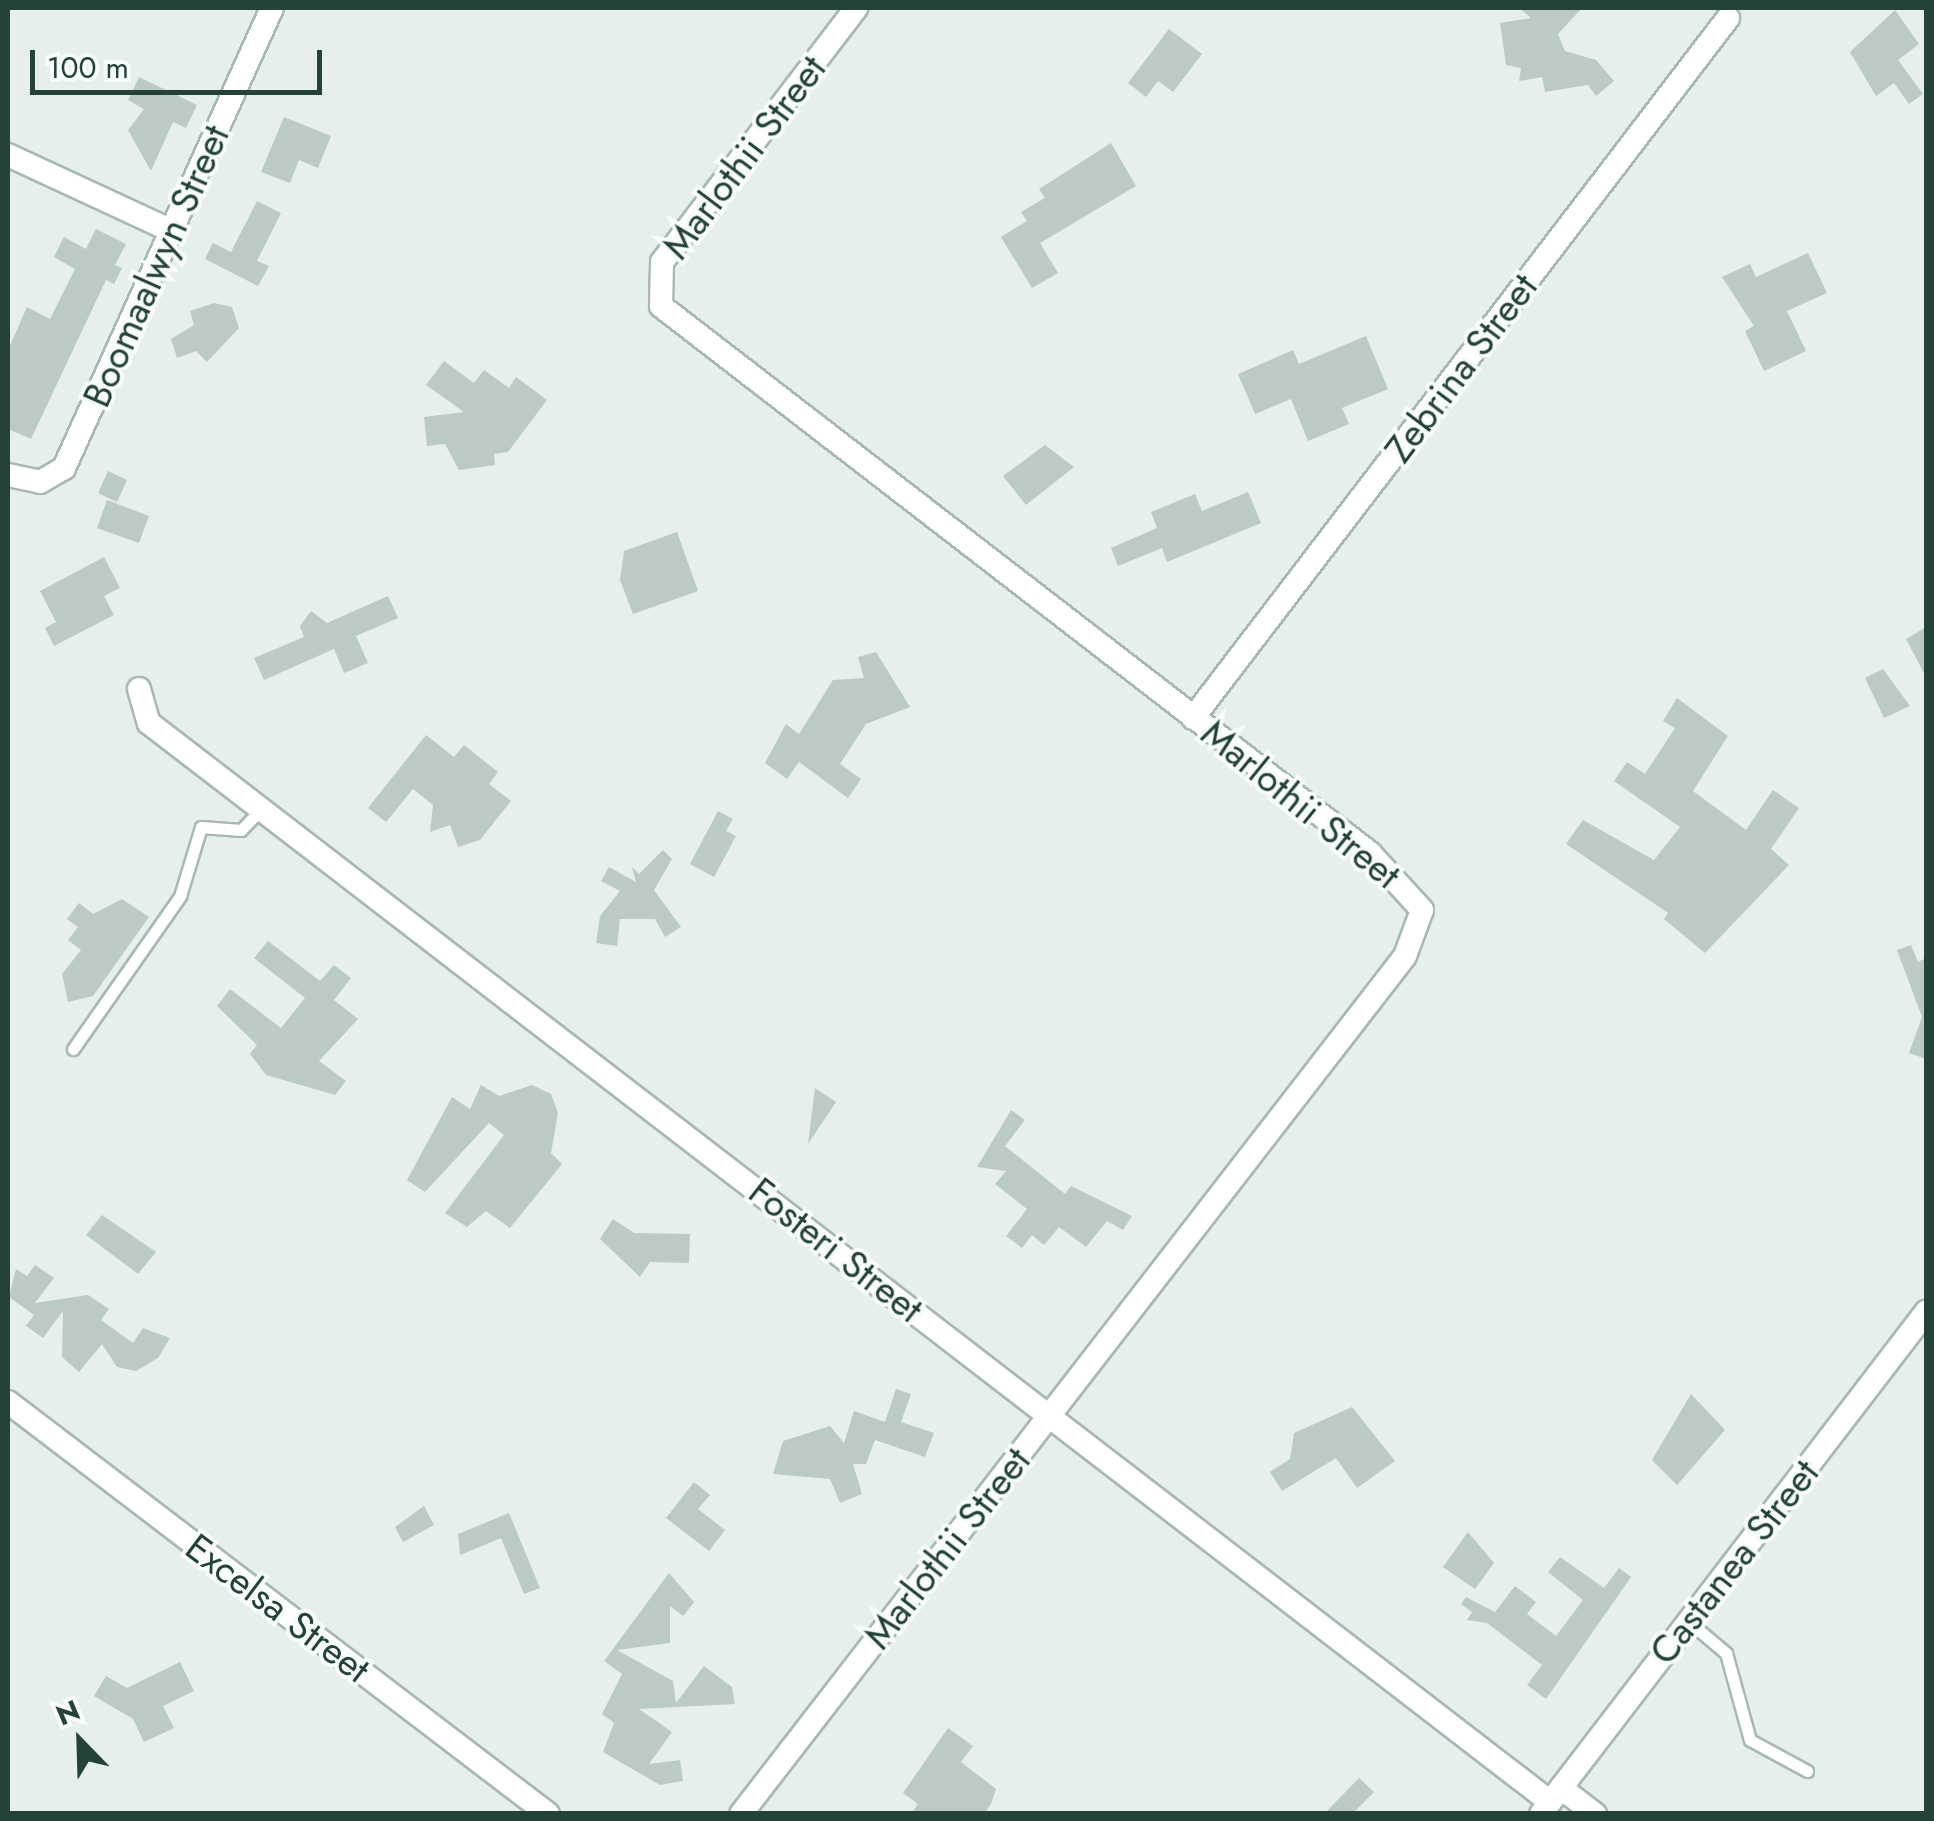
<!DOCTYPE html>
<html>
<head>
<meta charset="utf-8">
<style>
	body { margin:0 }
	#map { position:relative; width:1934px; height:1821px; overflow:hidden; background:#e6efeb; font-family:Jost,sans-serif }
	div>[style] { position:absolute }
	.building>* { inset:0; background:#bbcac4 }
	.roads { filter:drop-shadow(2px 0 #a8b8b2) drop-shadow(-2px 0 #a8b8b2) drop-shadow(0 2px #a8b8b2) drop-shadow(0 -2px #a8b8b2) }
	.service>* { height:11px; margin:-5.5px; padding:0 5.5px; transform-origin:5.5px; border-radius:5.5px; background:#fff }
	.minor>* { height:22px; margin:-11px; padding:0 11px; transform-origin:11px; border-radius:11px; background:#fff }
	span { translate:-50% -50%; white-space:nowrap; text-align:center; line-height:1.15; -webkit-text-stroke:8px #f7fbf9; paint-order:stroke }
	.street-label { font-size:38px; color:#24423a }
	.frame { position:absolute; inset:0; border:10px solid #24423a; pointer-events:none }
	.north { position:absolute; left:30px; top:1691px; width:100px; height:100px; -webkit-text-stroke:8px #f7fbf9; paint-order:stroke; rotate:337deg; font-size:28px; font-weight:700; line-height:40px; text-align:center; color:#24423a }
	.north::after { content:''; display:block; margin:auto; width:35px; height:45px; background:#24423a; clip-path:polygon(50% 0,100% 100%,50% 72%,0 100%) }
	.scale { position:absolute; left:30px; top:50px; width:292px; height:45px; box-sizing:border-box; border:5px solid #24423a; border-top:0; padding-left:12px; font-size:30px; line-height:35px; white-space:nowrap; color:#24423a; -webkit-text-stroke:8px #f7fbf9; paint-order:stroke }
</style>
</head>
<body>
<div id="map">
	<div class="building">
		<i style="clip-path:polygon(1519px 8px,1582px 8px,1558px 34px,1565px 51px,1596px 60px,1614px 81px,1596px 96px,1588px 85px,1545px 92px,1542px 77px,1519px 81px,1521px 68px,1506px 65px,1500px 23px,1531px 18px)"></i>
		<i style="clip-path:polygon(1895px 10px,1919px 44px,1898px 60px,1923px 94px,1909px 104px,1894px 83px,1876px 96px,1850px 52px)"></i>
		<i style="clip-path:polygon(1169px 29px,1202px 54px,1173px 92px,1158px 81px,1146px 97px,1128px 83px)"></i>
		<i style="clip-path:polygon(139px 77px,197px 105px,186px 128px,173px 122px,151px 171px,128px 130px,144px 109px,128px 100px)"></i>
		<i style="clip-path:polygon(284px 117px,331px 136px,318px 168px,299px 160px,290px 183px,261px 172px)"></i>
		<i style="clip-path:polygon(1111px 143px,1136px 186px,1040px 243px,1058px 273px,1032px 288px,1001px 237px,1027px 221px,1021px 212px,1045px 198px,1039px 189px)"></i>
		<i style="clip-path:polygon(257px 201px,281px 213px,257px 261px,269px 266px,258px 286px,205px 259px,213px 243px,231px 252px)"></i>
		<i style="clip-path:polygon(96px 229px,126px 244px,115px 265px,122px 268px,114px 284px,106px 280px,31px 439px,8px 429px,8px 350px,27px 307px,50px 319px,75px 269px,54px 257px,64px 237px,86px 249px)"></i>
		<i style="clip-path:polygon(1808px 253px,1827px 293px,1787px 311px,1806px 351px,1764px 371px,1745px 331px,1754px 326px,1722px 277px,1750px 264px,1756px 277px)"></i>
		<i style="clip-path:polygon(214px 303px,232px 307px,239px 328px,207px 362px,196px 351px,177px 358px,171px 339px,194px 325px,190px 311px)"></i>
		<i style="clip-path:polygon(1366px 336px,1388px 389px,1342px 408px,1349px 424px,1308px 441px,1291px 399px,1255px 414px,1238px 374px,1293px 350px,1299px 364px)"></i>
		<i style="clip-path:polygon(444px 361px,474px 383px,484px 370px,509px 388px,516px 377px,547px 400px,508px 452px,494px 454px,495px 465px,459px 470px,445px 444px,427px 446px,424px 417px,464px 412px,426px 385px)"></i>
		<i style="clip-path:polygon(1045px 445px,1074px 467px,1026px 505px,1003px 476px)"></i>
		<i style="clip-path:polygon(108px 471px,127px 480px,117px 502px,98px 493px)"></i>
		<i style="clip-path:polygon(1248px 492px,1261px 523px,1167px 562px,1162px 548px,1118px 566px,1111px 548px,1157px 528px,1151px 512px,1195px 494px,1202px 511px)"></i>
		<i style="clip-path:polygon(107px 500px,149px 516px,139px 543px,97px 528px)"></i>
		<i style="clip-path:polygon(677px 532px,698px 591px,633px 614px,620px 580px,624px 551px)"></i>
		<i style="clip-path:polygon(104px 557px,120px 588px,104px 596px,114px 615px,54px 646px,45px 628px,56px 622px,40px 591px)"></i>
		<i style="clip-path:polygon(388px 596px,398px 618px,356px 636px,368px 663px,344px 673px,334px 649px,264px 680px,254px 658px,304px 637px,300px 626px,311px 611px,327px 623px)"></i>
		<i style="clip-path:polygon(1926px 627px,1926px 677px,1906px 639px)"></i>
		<i style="clip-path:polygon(876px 652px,910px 707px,866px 724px,840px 764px,861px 779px,848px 798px,799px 762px,787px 779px,765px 763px,786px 724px,799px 734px,833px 680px,864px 678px,858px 657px)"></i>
		<i style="clip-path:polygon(1883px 669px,1910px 706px,1884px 718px,1865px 678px)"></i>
		<i style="clip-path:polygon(1677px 698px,1728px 736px,1693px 791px,1746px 830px,1773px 790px,1799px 808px,1771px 849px,1789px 865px,1705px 953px,1664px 919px,1668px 913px,1566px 844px,1583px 820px,1654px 860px,1680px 827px,1614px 781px,1627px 762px,1645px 774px,1675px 728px,1663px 721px)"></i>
		<i style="clip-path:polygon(426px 735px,454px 757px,464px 745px,498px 772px,489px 784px,511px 801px,480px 840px,458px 847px,450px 825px,430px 832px,433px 805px,413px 789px,386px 822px,368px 808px)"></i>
		<i style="clip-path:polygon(718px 811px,733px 819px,726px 831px,736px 836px,714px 877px,690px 864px)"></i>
		<i style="clip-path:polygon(663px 850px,672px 859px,654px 890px,681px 927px,665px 937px,655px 919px,620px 919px,617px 946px,596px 943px,600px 916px,620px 891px,601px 881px,609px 867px,636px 882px,632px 867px,639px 874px)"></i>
		<i style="clip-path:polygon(122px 899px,149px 917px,93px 996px,68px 1002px,62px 974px,81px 950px,68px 940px,78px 927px,67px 919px,79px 903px,93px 914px)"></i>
		<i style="clip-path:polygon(268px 941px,320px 981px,334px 965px,351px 978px,334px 1000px,358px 1019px,319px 1061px,346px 1081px,335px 1095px,266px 1075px,250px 1054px,257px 1045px,217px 1006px,230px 989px,281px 1028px,305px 998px,254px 958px)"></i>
		<i style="clip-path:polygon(1911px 945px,1918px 962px,1926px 958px,1926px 1059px,1909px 1053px,1922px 1017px,1897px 950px)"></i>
		<i style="clip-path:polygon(481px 1085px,499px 1096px,532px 1085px,551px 1094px,558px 1113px,551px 1153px,562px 1164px,510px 1228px,486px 1211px,467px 1227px,445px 1213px,504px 1135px,489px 1123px,425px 1192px,407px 1180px,452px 1097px,470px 1109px)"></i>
		<i style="clip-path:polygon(815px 1088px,836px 1102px,808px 1144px)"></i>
		<i style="clip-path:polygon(1011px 1110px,1025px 1120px,1005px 1146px,1065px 1194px,1071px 1186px,1132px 1216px,1123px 1230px,1107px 1221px,1086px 1247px,1059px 1227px,1044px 1245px,1032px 1235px,1022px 1248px,1006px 1236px,1027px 1209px,995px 1184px,1006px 1171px,977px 1167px)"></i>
		<i style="clip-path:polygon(102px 1215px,156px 1252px,138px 1274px,86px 1235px)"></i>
		<i style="clip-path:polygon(613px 1219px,634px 1233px,690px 1234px,689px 1263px,650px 1262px,640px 1277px,600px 1239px)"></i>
		<i style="clip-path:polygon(35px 1265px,54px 1278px,35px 1303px,88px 1295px,109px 1309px,101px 1320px,133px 1343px,143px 1328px,170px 1338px,158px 1358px,136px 1371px,117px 1367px,102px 1344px,79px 1372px,62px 1357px,63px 1311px,43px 1338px,26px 1326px,34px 1315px,9px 1297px,16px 1269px,27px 1276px)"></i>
		<i style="clip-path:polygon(896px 1389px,911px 1394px,901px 1422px,934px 1433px,925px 1457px,875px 1440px,866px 1464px,853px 1464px,862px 1494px,840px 1503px,830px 1479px,773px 1474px,783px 1441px,830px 1426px,844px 1443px,854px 1411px,885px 1422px)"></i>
		<i style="clip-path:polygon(1691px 1394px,1725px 1430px,1677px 1485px,1652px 1460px)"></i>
		<i style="clip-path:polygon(1352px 1407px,1395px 1461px,1357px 1488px,1336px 1458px,1282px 1491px,1270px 1472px,1290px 1459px,1294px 1433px)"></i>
		<i style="clip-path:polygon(694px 1482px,710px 1495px,698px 1509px,725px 1530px,709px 1551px,666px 1518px)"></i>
		<i style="clip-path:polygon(424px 1506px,434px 1525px,403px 1542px,395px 1527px)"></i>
		<i style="clip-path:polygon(509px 1513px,540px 1588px,524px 1594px,501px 1538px,460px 1555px,458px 1534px)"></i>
		<i style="clip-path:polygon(1468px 1532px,1494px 1563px,1475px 1589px,1443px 1567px)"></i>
		<i style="clip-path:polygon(1560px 1557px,1604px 1588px,1619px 1568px,1631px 1577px,1546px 1699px,1527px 1685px,1542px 1665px,1487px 1623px,1467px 1620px,1472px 1612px,1461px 1604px,1466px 1597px,1495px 1612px,1515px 1586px,1536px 1602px,1527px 1614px,1556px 1636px,1583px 1600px,1548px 1572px)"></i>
		<i style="clip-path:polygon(669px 1573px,694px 1602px,683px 1616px,670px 1606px,670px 1643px,617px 1650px,673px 1681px,676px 1703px,704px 1666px,732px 1687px,735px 1704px,639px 1709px,672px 1732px,649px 1764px,680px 1760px,683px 1781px,660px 1785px,603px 1752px,614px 1723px,602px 1714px,622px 1674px,604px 1661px)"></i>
		<i style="clip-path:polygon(180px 1662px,194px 1691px,163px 1706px,174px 1728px,144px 1742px,133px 1719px,94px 1696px,106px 1676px,127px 1688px)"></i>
		<i style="clip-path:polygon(948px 1728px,973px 1746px,961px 1762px,996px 1789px,991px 1804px,984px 1814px,911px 1814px,918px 1804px,903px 1793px)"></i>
		<i style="clip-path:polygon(1359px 1778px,1374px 1792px,1352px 1814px,1324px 1814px)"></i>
	</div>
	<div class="roads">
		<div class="service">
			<i style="left:73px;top:1049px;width:187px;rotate:-55deg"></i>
			<i style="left:180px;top:896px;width:72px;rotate:-73.1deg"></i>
			<i style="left:201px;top:827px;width:40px;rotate:4.3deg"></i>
			<i style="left:241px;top:830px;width:29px;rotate:-46deg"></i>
			<i style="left:1688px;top:1621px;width:50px;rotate:40.1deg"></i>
			<i style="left:1726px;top:1653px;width:90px;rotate:74.6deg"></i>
			<i style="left:1750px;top:1740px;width:65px;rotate:28.5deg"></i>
		</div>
		<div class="minor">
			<i style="left:8px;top:155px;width:181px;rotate:24.9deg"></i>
			<i style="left:8px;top:475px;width:33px;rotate:12deg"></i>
			<i style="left:40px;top:482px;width:28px;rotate:-30deg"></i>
			<i style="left:64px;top:468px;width:505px;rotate:-65.67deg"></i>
			<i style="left:139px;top:689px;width:35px;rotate:74deg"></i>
			<i style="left:149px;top:723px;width:1768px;rotate:37.6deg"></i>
			<i style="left:1193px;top:718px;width:881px;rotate:-52.61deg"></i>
			<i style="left:8px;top:1402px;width:679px;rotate:37.34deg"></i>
			<i style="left:1561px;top:1788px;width:43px;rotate:37.4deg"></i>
			<i style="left:741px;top:1814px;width:1085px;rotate:-52.26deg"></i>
			<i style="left:1405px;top:956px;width:49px;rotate:-69.7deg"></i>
			<i style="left:1422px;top:910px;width:77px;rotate:-132.4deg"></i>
			<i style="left:1370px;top:853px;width:895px;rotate:-142.35deg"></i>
			<i style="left:661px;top:306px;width:44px;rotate:-88.7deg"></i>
			<i style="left:662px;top:262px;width:320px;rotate:-52.6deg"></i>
			<i style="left:1541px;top:1814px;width:633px;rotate:-52.51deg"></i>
		</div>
	</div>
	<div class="street-label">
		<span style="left:744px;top:157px;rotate:-53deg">Marlothii Street</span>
		<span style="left:156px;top:266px;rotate:-66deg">Boomaalwyn Street</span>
		<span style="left:1461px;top:368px;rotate:-53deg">Zebrina Street</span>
		<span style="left:1301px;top:804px;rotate:39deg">Marlothii Street</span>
		<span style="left:836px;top:1250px;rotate:38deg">Fosteri Street</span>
		<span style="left:947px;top:1548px;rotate:-52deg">Marlothii Street</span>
		<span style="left:1734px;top:1562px;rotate:-52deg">Castanea Street</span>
		<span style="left:278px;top:1608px;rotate:37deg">Excelsa Street</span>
	</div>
	<div class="frame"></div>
	<div class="north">N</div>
	<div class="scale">100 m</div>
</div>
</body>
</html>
